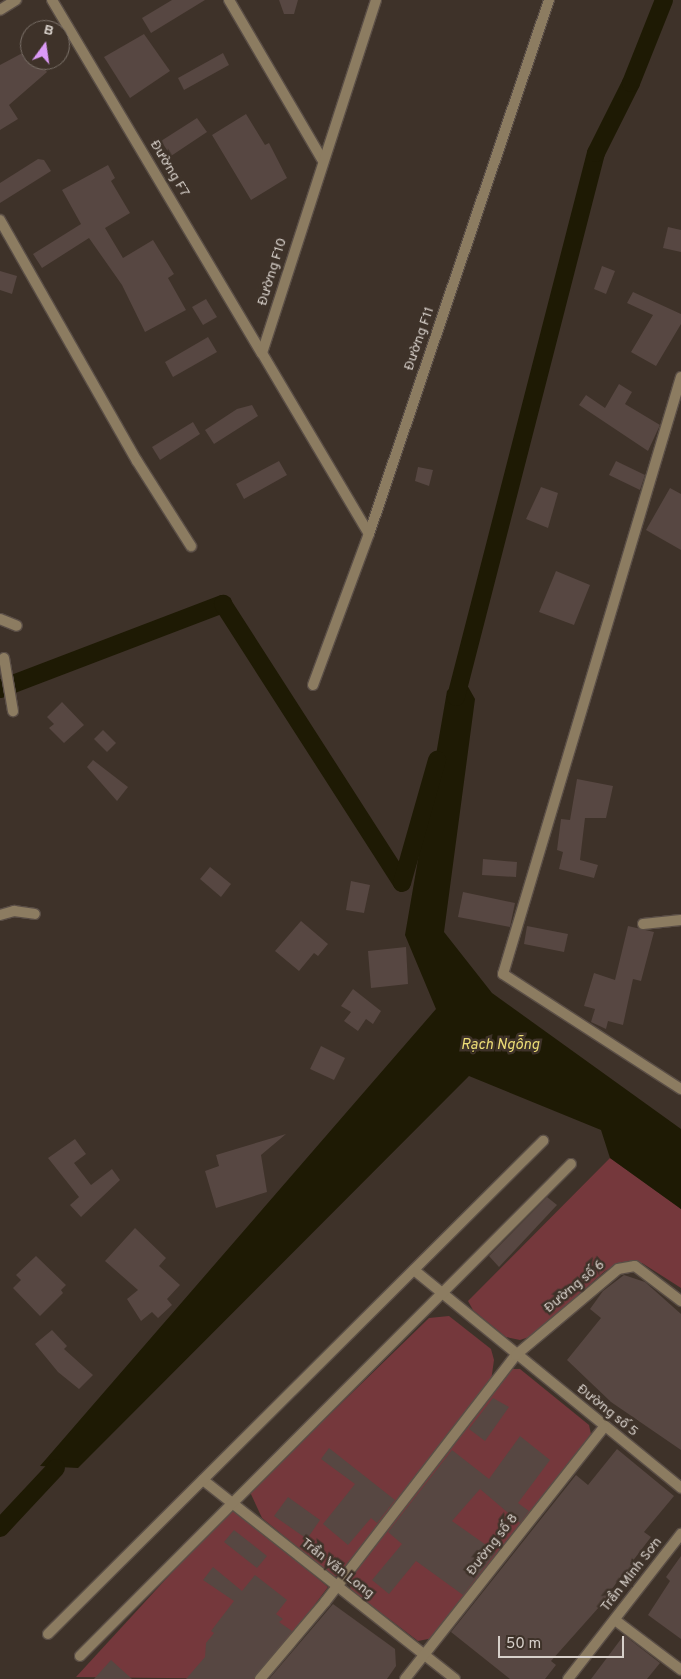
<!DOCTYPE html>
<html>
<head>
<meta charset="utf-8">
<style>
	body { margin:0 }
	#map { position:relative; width:681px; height:1679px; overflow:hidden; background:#3e3229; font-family:Overpass,sans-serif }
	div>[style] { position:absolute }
	.green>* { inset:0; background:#75383c }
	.water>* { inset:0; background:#1e1a04 }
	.canal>* { height:18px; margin:-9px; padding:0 9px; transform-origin:9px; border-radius:9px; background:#1e1a04 }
	.building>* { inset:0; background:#574742 }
	.roads { filter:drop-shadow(1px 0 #5a4e46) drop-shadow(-1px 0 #5a4e46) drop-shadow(0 1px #5a4e46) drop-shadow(0 -1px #5a4e46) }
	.street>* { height:10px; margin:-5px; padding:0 5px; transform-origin:5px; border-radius:5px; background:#8c7c61 }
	span { translate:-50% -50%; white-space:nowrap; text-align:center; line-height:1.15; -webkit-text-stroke:5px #3e3229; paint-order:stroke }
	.street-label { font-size:14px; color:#d7d0ca }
	.water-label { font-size:15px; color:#eddd76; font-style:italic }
	.north { position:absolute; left:20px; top:20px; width:50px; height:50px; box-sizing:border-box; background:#3e3229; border:1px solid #7b7169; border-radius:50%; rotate:14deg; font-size:14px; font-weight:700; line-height:20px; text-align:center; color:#d7d0ca }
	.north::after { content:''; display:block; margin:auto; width:18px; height:22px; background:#db9af6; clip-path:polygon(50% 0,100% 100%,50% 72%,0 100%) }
	.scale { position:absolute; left:498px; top:1636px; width:126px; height:22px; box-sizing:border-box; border:2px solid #d7d0ca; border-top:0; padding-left:6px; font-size:15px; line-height:18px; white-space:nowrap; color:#d7d0ca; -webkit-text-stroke:4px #3e3229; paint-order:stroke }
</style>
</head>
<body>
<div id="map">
	<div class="green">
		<i style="clip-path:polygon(610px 1158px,681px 1209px,681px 1288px,642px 1263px,623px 1262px,605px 1271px,532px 1336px,520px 1340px,506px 1337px,473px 1310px,468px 1301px)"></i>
		<i style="clip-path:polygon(449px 1316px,491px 1349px,494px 1360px,491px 1381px,343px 1574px,334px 1577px,262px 1518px,250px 1492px,429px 1318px)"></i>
		<i style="clip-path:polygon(511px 1369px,520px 1369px,589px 1425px,591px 1434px,433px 1638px,418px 1641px,351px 1590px,348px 1578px)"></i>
		<i style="clip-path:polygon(232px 1507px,328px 1587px,259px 1679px,76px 1677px)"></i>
	</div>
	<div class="water">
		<i style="clip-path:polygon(462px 676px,475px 699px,444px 932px,492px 993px,681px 1129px,681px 1209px,610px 1158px,601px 1130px,469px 1076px,78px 1468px,40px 1466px,436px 1009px,405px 935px,447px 691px)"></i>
	</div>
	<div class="canal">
		<i style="left:0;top:689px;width:239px;rotate:-20.9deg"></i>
		<i style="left:223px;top:604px;width:331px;rotate:57.3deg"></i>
		<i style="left:402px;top:883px;width:128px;rotate:-74.1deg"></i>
		<i style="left:456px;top:697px;width:562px;rotate:-75.57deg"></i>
		<i style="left:596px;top:153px;width:78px;rotate:-63.4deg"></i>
		<i style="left:631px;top:83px;width:89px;rotate:-68.3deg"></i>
		<i style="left:0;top:1528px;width:82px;rotate:-47deg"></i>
	</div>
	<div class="building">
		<i style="clip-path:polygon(172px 0,205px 0,151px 33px,142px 18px)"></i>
		<i style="clip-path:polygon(279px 0,298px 0,294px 14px,284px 14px)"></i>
		<i style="clip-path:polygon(144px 34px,170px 71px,130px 98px,104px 57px)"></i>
		<i style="clip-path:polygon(30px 49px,30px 60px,38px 60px,47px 72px,9px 105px,18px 119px,0 130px,0 65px)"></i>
		<i style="clip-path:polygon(223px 53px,229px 65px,184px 90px,178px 78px)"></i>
		<i style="clip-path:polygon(246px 114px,265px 145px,269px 143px,287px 178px,251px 200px,212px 135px)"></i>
		<i style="clip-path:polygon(197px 118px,207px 132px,171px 156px,161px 141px)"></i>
		<i style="clip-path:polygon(38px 159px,44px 160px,51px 171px,0 203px,0 183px)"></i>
		<i style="clip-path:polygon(108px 165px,115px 178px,111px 181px,130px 213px,105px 228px,123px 258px,153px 240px,174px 274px,168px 278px,186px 310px,145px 332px,122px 285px,89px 238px,42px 268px,33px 254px,81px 224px,62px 190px)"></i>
		<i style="clip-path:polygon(668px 227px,681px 230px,681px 252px,663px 248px)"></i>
		<i style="clip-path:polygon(602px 266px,615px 271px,606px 294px,594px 289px)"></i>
		<i style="clip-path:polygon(0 271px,17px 276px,12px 294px,0 290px)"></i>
		<i style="clip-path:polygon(633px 292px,681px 314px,681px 324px,656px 366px,631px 352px,653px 315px,627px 303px)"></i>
		<i style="clip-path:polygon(206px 299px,217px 317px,203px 325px,192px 307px)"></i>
		<i style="clip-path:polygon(208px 337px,217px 352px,173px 377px,165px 362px)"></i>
		<i style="clip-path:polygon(619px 384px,632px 392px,625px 404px,660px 425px,648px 451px,579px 405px,586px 395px,605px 408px)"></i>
		<i style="clip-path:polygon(252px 405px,258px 416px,214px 444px,205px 430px,237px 409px)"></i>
		<i style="clip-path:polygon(193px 422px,200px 434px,160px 460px,152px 447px)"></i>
		<i style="clip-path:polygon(279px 461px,287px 475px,244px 499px,236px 484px)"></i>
		<i style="clip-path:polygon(616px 461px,645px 475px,640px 490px,609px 475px)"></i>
		<i style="clip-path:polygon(418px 467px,433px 470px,429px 486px,415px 481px)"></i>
		<i style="clip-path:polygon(541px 487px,558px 493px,548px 528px,526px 519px)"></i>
		<i style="clip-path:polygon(670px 488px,681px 494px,681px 550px,646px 530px)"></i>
		<i style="clip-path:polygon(556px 571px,590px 585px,574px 625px,539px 612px)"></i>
		<i style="clip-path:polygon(62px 702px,84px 725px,64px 743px,49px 728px,54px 724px,47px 717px)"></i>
		<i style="clip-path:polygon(103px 730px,116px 743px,107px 752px,94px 739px)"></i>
		<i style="clip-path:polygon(93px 760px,128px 787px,117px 801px,87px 767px)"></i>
		<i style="clip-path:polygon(577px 779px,613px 786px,606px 818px,585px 818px,580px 860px,598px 865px,594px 878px,559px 869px,563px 852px,557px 850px,561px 819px,570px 820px)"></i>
		<i style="clip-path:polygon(483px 859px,517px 862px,516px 877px,482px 875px)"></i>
		<i style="clip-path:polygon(210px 867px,231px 884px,221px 897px,200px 879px)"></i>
		<i style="clip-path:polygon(351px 881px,370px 885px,364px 913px,346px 910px)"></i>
		<i style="clip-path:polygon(463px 892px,515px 903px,510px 927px,458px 917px)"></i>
		<i style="clip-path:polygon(301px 921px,328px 944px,318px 956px,314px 953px,299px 971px,275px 951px)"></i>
		<i style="clip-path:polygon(527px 926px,568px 934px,564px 952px,524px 944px)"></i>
		<i style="clip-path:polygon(628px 926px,654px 932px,641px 981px,633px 979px,623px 1025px,608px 1021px,606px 1029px,591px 1022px,595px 1009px,584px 1006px,594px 973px,615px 980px)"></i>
		<i style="clip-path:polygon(406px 947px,408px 984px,371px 988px,368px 951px)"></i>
		<i style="clip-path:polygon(353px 989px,381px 1011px,373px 1024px,366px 1019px,358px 1031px,344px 1021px,351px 1012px,341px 1006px)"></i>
		<i style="clip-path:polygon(321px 1046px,345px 1058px,334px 1080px,310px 1069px)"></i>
		<i style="clip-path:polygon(286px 1134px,261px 1155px,267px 1192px,216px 1208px,205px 1171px,219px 1166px,216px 1155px)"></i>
		<i style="clip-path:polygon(75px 1139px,86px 1154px,74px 1163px,91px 1185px,112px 1169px,120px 1180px,81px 1217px,70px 1205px,79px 1197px,48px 1158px)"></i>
		<i style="clip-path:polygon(547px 1197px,557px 1205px,499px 1267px,489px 1256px)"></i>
		<i style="clip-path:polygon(135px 1228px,166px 1258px,159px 1266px,180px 1285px,167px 1299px,172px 1305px,158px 1318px,152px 1312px,141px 1321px,127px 1299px,138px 1290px,105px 1261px)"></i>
		<i style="clip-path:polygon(36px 1256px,66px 1285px,61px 1290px,63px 1293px,40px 1316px,13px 1288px,21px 1280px,16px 1275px)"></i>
		<i style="clip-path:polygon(624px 1275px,645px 1282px,681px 1314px,681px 1450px,611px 1402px,567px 1360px,601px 1318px,590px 1309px,603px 1291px)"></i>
		<i style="clip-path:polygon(52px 1330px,67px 1346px,64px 1349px,93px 1375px,79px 1389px,58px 1372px,35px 1344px)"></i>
		<i style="clip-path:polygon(493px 1398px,509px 1407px,485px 1441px,469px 1429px)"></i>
		<i style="clip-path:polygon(520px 1436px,550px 1460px,518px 1503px,529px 1511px,520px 1523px,480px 1489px,452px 1521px,496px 1552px,463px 1595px,416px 1561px,389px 1594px,372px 1580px,402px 1544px,388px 1532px,452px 1450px,489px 1479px)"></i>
		<i style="clip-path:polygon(329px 1448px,395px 1500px,377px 1523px,371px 1518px,348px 1545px,323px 1524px,355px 1484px,321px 1459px)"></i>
		<i style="clip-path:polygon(617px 1449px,674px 1496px,644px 1532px,651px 1537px,632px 1562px,637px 1566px,629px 1576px,624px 1572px,600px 1606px,551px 1661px,556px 1665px,545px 1679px,510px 1679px,451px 1632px,576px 1475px,588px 1485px)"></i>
		<i style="clip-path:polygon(288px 1497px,320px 1520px,307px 1539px,274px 1516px)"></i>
		<i style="clip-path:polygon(234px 1530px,267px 1556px,257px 1568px,224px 1542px)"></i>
		<i style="clip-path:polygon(681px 1556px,681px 1639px,648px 1615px,670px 1581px,666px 1577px)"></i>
		<i style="clip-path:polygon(213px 1567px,242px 1591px,255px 1575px,287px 1600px,276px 1614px,283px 1619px,279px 1622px,292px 1631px,253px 1679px,186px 1679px,205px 1657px,206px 1643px,214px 1633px,211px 1631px,234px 1601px,203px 1580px)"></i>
		<i style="clip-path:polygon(333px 1604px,395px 1649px,396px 1666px,387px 1679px,269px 1679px)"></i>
		<i style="clip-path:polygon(624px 1635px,660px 1663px,647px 1679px,591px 1679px)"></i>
		<i style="clip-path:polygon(111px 1660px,132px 1679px,94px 1679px)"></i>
	</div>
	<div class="roads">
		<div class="street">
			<i style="left:52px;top:0;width:411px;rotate:59.3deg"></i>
			<i style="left:229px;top:0;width:184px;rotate:59.7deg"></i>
			<i style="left:0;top:10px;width:19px;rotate:-32deg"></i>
			<i style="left:0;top:220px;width:277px;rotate:60.4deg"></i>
			<i style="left:137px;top:461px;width:101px;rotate:57.6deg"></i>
			<i style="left:681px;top:377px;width:623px;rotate:106.6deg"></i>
			<i style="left:503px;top:974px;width:212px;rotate:32.9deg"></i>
			<i style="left:369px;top:534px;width:210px;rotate:-120.6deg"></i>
			<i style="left:262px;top:353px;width:371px;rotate:-72.1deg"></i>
			<i style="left:0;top:619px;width:18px;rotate:22deg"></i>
			<i style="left:4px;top:658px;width:54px;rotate:80.4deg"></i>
			<i style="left:313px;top:685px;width:161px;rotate:-69.7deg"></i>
			<i style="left:369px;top:534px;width:564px;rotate:-71.37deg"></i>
			<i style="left:0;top:915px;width:15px;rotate:-16deg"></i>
			<i style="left:14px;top:911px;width:21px;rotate:8deg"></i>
			<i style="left:643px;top:924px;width:38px;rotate:-6deg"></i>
			<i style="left:414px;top:1270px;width:345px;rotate:39.2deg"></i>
			<i style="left:203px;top:1480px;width:321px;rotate:38.3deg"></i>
			<i style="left:615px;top:1620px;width:83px;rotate:37.1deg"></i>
			<i style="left:48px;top:1634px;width:699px;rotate:-44.88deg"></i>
			<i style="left:80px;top:1656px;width:695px;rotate:-45.06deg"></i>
			<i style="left:260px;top:1679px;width:101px;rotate:-49.8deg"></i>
			<i style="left:325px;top:1602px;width:312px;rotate:-52.3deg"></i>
			<i style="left:516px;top:1355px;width:133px;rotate:-40.1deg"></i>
			<i style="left:618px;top:1269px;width:17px;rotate:-10deg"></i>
			<i style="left:635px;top:1266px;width:58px;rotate:37.3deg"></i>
			<i style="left:405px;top:1679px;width:321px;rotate:-51.7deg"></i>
			<i style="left:568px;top:1679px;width:184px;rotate:-52.1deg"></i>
		</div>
	</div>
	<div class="street-label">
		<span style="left:169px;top:169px;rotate:59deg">Đường F7</span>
		<span style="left:273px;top:272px;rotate:-73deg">Đường F10</span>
		<span style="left:420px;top:339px;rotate:-71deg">Đường F11</span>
		<span style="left:575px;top:1287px;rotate:-40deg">Đường số 6</span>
		<span style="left:607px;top:1411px;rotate:39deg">Đường số 5</span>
		<span style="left:493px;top:1545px;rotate:-52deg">Đường số 8</span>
		<span style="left:337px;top:1569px;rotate:38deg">Trần Văn Long</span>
		<span style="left:632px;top:1575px;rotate:-52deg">Trần Minh Sơn</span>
	</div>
	<div class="water-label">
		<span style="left:500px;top:1046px">Rạch Ngỗng</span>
	</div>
	<div class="north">B</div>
	<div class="scale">50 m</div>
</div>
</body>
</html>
